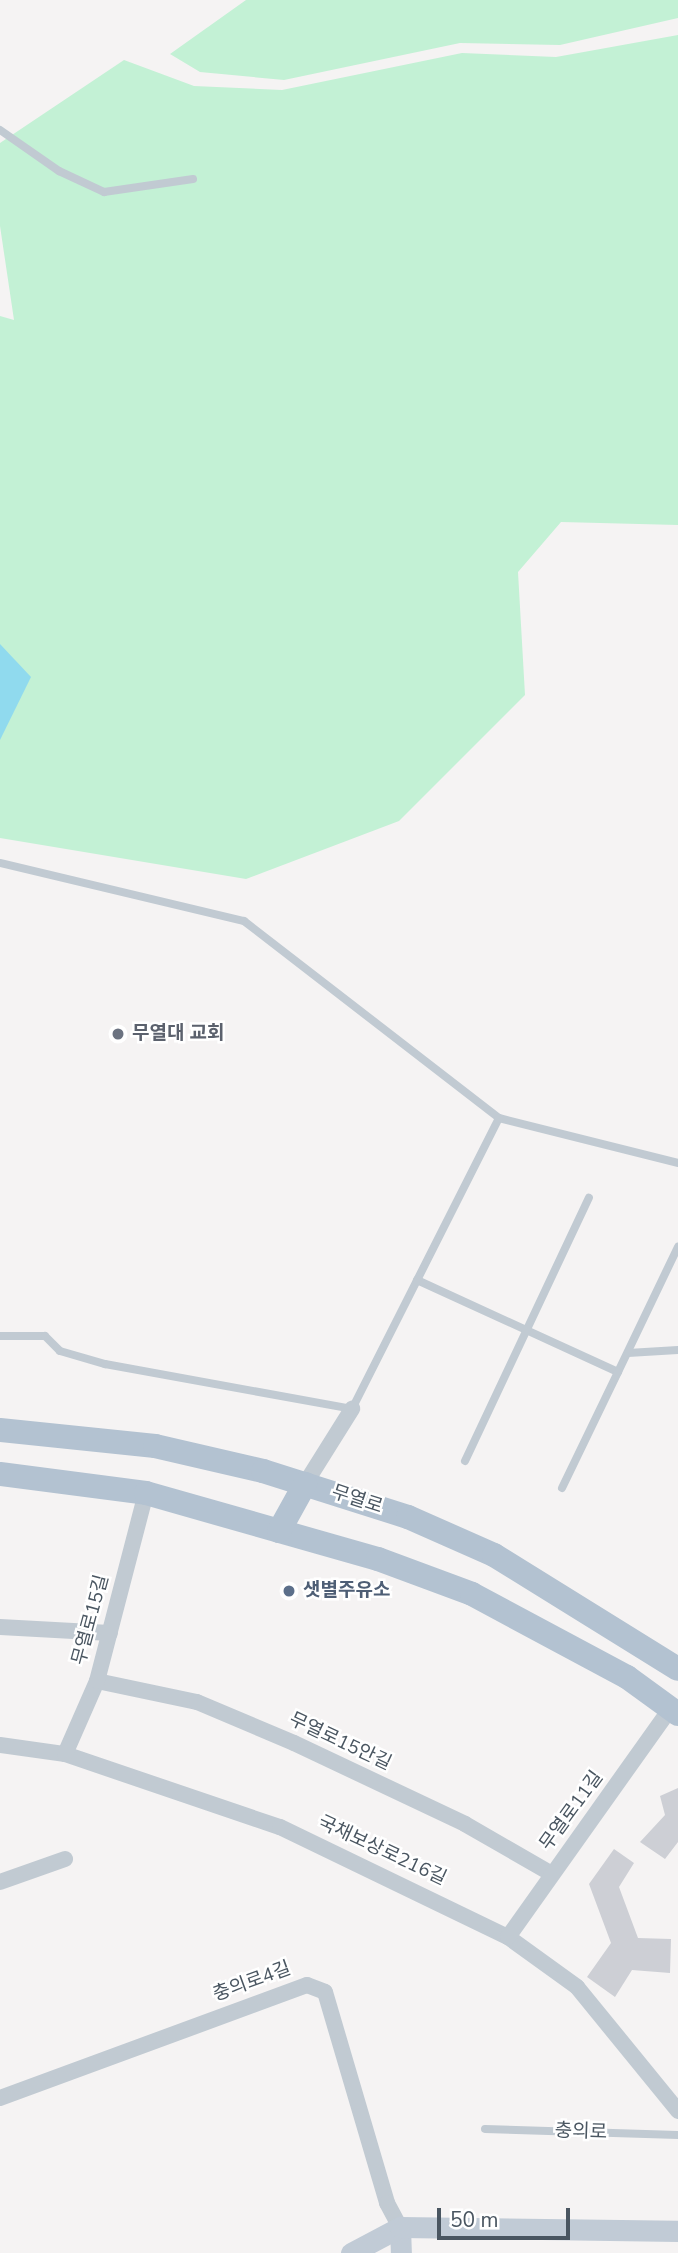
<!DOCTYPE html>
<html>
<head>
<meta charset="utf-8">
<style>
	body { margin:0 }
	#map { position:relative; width:678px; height:2253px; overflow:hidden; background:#f5f3f3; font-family:"Nunito Sans","Noto Sans KR",sans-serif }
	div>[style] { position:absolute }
	.green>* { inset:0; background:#c3f1d5 }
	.water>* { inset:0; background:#90daee }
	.building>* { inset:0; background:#cdcfd5 }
	.lane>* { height:8px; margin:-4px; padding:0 4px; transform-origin:4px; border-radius:4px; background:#c1cad2 }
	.street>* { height:16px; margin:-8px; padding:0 8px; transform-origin:8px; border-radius:8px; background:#c1cad2 }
	.secondary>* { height:21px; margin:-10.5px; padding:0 10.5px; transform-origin:10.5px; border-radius:10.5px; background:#c1cbd6 }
	.primary>* { height:24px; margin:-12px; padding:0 12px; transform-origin:12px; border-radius:12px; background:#b3c2d1 }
	.dots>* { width:19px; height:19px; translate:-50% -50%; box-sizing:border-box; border:4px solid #fff; border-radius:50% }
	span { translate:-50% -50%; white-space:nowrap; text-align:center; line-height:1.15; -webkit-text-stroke:5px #fff; paint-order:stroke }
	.worship-label { font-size:19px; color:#5b616d; font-weight:700 }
	.left { translate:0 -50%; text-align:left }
	.street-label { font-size:19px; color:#4a5661 }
	.service-label { font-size:19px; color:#4e5e75; font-weight:700 }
	.scale { position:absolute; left:437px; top:2208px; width:133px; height:32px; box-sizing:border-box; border:4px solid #4a5661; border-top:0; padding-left:9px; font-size:21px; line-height:24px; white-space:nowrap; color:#4a5661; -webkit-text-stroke:5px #fff; paint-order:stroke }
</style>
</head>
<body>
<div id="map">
	<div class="green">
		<i style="clip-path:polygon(246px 0,678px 0,678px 18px,560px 45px,460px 43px,284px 80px,200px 72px,170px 54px)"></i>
		<i style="clip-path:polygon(678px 35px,678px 525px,561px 522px,518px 572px,525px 695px,399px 821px,246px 879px,0 838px,0 316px,14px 320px,0 226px,0 143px,124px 60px,194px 86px,282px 90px,462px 53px,556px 57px)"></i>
	</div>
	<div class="water">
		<i style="clip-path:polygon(0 644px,31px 677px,0 740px)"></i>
	</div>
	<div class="building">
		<i style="clip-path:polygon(678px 1788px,678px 1842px,665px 1859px,640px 1842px,665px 1815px,660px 1796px)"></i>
		<i style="clip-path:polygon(614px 1849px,634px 1863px,619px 1887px,638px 1938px,671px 1939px,670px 1973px,632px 1970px,615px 1997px,587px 1977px,611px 1943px,589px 1884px)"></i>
	</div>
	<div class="lane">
		<i style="left:0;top:130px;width:72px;rotate:34.8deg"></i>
		<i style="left:59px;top:171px;width:50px;rotate:25deg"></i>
		<i style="left:104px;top:192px;width:90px;rotate:-8.3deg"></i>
		<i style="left:0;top:863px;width:251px;rotate:13.4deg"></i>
		<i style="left:244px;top:921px;width:322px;rotate:37.7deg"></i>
		<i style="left:499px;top:1118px;width:185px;rotate:14.1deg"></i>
		<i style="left:417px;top:1280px;width:221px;rotate:24.6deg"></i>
		<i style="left:618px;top:1372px;width:139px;rotate:-64.4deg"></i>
		<i style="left:0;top:1336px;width:45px"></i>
		<i style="left:45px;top:1336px;width:21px;rotate:45deg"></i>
		<i style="left:60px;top:1351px;width:47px;rotate:16.1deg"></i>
		<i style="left:105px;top:1364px;width:251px;rotate:10.3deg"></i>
		<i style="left:352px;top:1409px;width:326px;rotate:-63.2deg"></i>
		<i style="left:628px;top:1353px;width:50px;rotate:-3.4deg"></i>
		<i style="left:465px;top:1461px;width:291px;rotate:-64.8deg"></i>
		<i style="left:562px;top:1488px;width:129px;rotate:-64.2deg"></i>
		<i style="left:485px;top:2129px;width:193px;rotate:1.8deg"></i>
	</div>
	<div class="street">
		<i style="left:305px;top:1484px;width:89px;rotate:-57.9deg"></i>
		<i style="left:0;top:1627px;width:110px;rotate:3.1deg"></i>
		<i style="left:97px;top:1681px;width:102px;rotate:11.9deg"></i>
		<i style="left:197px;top:1702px;width:105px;rotate:22.9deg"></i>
		<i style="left:294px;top:1743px;width:189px;rotate:25.3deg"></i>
		<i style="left:465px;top:1824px;width:100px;rotate:29.9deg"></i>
		<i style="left:0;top:1745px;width:66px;rotate:7.9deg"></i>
		<i style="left:65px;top:1754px;width:227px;rotate:18.8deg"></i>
		<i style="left:280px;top:1827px;width:253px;rotate:25.8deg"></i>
		<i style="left:508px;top:1937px;width:85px;rotate:35.9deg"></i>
		<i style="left:577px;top:1987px;width:160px;rotate:50.8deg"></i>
		<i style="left:65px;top:1754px;width:80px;rotate:-66.3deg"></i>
		<i style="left:97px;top:1681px;width:194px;rotate:-75.4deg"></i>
		<i style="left:0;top:1882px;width:69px;rotate:-19.5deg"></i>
		<i style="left:508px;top:1937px;width:280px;rotate:-54.6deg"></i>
		<i style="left:0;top:2098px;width:327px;rotate:-20.2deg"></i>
		<i style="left:307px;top:1985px;width:19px;rotate:21deg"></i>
		<i style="left:325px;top:1992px;width:220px;rotate:73.6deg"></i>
		<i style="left:387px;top:2203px;width:27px;rotate:62deg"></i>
	</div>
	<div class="secondary">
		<i style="left:400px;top:2227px;width:26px;rotate:88deg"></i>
		<i style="left:351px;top:2253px;width:55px;rotate:-28deg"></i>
		<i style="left:400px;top:2227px;width:278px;rotate:0.8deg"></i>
	</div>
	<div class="primary">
		<i style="left:0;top:1430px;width:156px;rotate:5.9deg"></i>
		<i style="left:155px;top:1446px;width:111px;rotate:13deg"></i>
		<i style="left:263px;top:1471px;width:152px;rotate:17.6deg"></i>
		<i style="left:408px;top:1517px;width:94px;rotate:23.8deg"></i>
		<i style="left:494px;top:1555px;width:216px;rotate:31.8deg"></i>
		<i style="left:0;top:1474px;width:147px;rotate:7.4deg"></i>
		<i style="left:146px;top:1493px;width:241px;rotate:15.9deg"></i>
		<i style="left:378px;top:1559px;width:100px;rotate:20.4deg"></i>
		<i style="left:472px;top:1594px;width:176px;rotate:28.2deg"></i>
		<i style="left:627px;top:1677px;width:63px;rotate:36deg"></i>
		<i style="left:279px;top:1531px;width:54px;rotate:-61deg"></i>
	</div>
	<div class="dots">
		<i style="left:118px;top:1034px;background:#6b7280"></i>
		<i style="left:289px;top:1591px;background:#5c6f8a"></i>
	</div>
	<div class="worship-label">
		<span class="left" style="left:132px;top:1034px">무열대 교회</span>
	</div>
	<div class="street-label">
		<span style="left:357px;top:1500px;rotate:18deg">무열로</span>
		<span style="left:91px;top:1620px;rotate:-75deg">무열로15길</span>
		<span style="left:340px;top:1742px;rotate:25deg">무열로15안길</span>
		<span style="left:572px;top:1811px;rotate:-54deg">무열로11길</span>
		<span style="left:382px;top:1851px;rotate:25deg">국채보상로216길</span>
		<span style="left:252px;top:1982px;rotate:-20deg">충의로4길</span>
		<span style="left:581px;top:2132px;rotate:2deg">충의로</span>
	</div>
	<div class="service-label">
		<span class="left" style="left:303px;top:1591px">샛별주유소</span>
	</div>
	<div class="scale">50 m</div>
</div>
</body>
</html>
